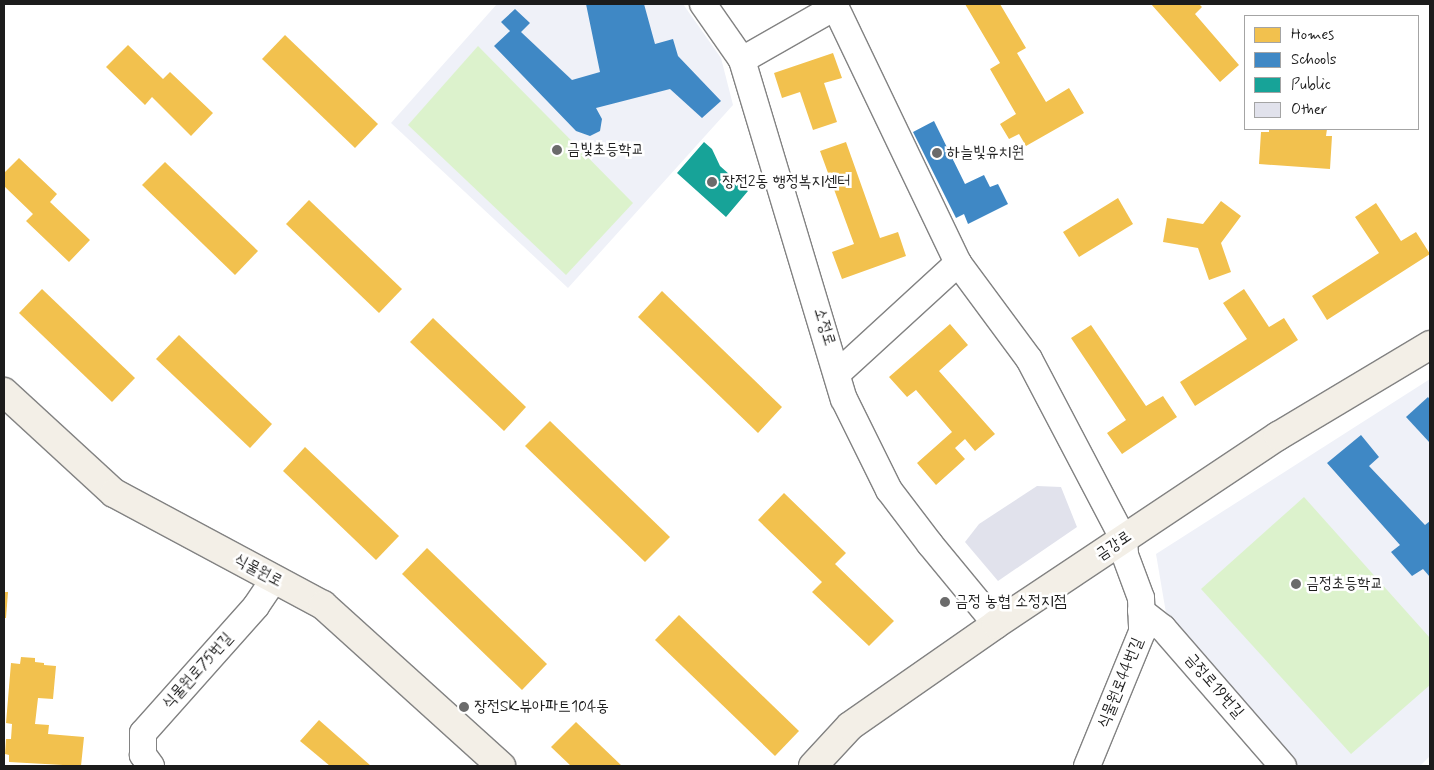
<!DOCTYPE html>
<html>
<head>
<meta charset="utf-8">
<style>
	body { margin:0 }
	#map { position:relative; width:1434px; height:770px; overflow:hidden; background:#fff; font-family:Mynerve,"Poor Story",sans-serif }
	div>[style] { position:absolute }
	.built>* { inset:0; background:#eff1f8 }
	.green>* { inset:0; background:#dcf2cc }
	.homes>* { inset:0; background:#f2c14e }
	.schools>* { inset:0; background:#3f88c5 }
	.public>* { inset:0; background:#17a398 }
	.building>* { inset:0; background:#e1e2ec }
	.roads { filter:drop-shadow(1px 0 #828282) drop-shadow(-1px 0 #828282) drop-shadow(0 1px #828282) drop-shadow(0 -1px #828282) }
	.minor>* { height:26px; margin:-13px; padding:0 13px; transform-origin:13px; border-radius:13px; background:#fff }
	.major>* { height:28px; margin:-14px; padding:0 14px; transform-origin:14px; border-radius:14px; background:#f3efe7 }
	.dots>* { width:14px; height:14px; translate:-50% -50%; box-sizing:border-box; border:2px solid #fff; border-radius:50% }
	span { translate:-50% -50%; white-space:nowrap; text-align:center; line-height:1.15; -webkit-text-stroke:5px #fff; paint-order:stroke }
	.poi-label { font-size:16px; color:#1c1c1c }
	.left { translate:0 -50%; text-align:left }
	.street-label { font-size:16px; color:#1c1c1c }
	.frame { position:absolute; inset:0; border:5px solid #1c1c1c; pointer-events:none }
	.legend { position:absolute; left:1244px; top:15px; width:175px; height:115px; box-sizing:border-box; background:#fff; border:1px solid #a4a4a4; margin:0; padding:6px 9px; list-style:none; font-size:15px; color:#1c1c1c }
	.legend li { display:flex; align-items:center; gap:10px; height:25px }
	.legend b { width:25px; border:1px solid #a4a4a4 }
</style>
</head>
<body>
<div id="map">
	<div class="built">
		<i style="clip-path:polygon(497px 4px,683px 4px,721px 58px,733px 105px,568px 288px,391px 123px)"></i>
		<i style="clip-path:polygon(1430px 379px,1430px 756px,1420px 766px,1298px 766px,1166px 613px,1156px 554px)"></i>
	</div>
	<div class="green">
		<i style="clip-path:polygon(478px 46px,633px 203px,566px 275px,408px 125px)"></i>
		<i style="clip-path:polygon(1304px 497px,1430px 638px,1430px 685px,1351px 754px,1201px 589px)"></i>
	</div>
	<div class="homes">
		<i style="clip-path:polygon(965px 4px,1000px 4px,1026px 48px,1017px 53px,1046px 102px,1069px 88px,1084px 113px,1026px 146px,1019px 134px,1009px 139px,1000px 124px,1016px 114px,990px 69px,1000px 63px)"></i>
		<i style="clip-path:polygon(1151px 4px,1199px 4px,1202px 7px,1195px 14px,1239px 65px,1220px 82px)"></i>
		<i style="clip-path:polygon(285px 35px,378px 124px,355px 148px,262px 59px)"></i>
		<i style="clip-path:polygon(128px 45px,163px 79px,170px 72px,213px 113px,191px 136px,152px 97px,145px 105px,106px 67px)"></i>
		<i style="clip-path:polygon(833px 53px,842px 78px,824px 83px,837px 122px,813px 130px,800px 92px,782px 98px,774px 73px)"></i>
		<i style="clip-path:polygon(1269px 129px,1327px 129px,1326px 136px,1332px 136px,1330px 169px,1259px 164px,1261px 132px,1269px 132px)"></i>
		<i style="clip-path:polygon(846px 142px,880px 238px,898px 232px,906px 256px,842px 279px,832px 252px,854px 244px,820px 151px)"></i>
		<i style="clip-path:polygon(19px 158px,57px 194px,50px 202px,90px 240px,69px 262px,26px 221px,33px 214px,4px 186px,4px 173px)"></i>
		<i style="clip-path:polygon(165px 162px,258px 251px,235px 275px,142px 185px)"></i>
		<i style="clip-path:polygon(1118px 198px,1133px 224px,1079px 257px,1063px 232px)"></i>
		<i style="clip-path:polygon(309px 200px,402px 289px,379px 313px,286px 224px)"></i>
		<i style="clip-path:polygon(1221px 201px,1241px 216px,1221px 243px,1231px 272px,1209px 280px,1198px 248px,1163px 242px,1167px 218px,1203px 224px)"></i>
		<i style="clip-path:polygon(1376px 203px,1401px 241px,1416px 232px,1430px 254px,1327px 320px,1312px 296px,1379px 253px,1355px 217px)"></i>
		<i style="clip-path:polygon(42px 289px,135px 378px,112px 402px,19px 313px)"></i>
		<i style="clip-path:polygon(1244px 289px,1269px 327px,1284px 318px,1298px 340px,1195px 406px,1180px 382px,1247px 339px,1223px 303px)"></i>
		<i style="clip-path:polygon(662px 291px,782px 407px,758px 433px,638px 317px)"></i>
		<i style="clip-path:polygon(433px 318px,526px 407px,504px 431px,410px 342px)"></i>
		<i style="clip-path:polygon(950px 324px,968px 345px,939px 371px,995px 434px,975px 451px,965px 439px,955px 448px,965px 459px,936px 485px,917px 463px,952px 432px,916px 390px,907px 397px,889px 377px)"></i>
		<i style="clip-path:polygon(1091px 325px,1146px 406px,1163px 396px,1177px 417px,1122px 454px,1107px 433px,1126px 420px,1071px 338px)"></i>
		<i style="clip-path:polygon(179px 335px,272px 424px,250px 448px,156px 359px)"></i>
		<i style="clip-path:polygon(550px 421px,670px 537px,645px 562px,525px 446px)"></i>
		<i style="clip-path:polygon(305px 447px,399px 536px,376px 560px,283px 471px)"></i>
		<i style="clip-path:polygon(784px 493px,846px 553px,835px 564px,894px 621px,869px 646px,812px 592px,822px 582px,758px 520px)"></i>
		<i style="clip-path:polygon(427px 548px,547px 664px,522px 690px,402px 574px)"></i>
		<i style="clip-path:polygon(4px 592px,8px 592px,6px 618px,4px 618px)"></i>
		<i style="clip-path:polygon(679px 615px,799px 731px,775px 756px,655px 640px)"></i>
		<i style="clip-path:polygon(21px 657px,35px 658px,35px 662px,44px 663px,44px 665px,56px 666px,53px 699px,38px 698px,35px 724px,49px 725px,48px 734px,84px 737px,81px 766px,9px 762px,9px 755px,5px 754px,6px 739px,11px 739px,12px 724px,6px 723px,11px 663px,20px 664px)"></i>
		<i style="clip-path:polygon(319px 720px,371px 766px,330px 766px,300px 741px)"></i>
		<i style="clip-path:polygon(576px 722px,622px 766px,571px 766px,551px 747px)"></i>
	</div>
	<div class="schools">
		<i style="clip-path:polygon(586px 4px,644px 4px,655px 44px,673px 39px,678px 56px,721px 101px,702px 118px,670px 89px,596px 108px,602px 119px,600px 131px,590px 136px,576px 131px,494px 46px,510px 31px,501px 22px,515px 9px,530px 23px,521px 32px,572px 80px,600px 72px)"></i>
		<i style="clip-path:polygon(934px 121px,965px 184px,984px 175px,990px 187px,998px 184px,1008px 204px,968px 224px,964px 214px,956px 218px,913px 132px)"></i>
		<i style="clip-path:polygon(1428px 397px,1430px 400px,1430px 443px,1406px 417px)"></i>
		<i style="clip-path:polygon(1361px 435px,1379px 457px,1369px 466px,1425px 525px,1430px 521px,1430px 577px,1423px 569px,1412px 576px,1391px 552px,1400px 545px,1327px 463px)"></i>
	</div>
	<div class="public">
		<i style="clip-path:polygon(704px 142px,712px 149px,720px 166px,748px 191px,726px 217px,677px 173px)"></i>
	</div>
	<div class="building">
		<i style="clip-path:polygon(1037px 486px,1061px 487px,1077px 527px,998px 581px,965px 542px,979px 524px)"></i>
	</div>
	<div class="roads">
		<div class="minor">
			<i style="left:703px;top:4px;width:68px;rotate:55.1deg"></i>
			<i style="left:742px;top:60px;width:354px;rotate:73.3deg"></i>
			<i style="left:844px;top:399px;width:102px;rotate:63.7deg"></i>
			<i style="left:889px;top:490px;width:68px;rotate:52.8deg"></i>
			<i style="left:930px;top:544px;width:104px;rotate:50.5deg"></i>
			<i style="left:834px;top:4px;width:287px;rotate:64.4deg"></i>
			<i style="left:958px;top:263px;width:119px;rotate:53.5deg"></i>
			<i style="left:1029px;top:359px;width:204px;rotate:62.3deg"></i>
			<i style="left:1124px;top:540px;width:15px;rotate:86deg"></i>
			<i style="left:1125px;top:555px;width:46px;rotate:69.6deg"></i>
			<i style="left:1141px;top:598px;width:34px;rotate:88deg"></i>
			<i style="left:1142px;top:632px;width:145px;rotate:112.3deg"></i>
			<i style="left:742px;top:60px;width:107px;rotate:-29.7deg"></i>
			<i style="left:838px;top:373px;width:163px;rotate:-42.5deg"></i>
			<i style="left:1141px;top:611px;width:28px;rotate:38deg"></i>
			<i style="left:1163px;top:628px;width:183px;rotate:49deg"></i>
			<i style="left:151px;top:766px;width:14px;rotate:-126deg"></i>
			<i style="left:143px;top:755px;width:22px;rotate:-90deg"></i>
			<i style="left:143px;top:733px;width:170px;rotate:-48.3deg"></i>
			<i style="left:256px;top:606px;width:32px;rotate:-56deg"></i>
		</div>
		<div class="major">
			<i style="left:4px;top:392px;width:149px;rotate:42.6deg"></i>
			<i style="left:114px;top:493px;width:237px;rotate:28.2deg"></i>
			<i style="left:323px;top:605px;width:240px;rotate:42.1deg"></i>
			<i style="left:813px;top:766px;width:54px;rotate:-47.2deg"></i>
			<i style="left:850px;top:726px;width:178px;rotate:-34.9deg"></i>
			<i style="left:996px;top:624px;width:339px;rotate:-33.7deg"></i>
			<i style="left:1278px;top:436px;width:177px;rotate:-30.9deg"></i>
		</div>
	</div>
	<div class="dots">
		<i style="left:557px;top:150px;background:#6b6b6b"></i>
		<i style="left:937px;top:153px;background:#6b6b6b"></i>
		<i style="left:712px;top:182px;background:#6b6b6b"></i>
		<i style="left:1296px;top:584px;background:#6b6b6b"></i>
		<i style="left:945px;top:602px;background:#6b6b6b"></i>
		<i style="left:464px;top:707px;background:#6b6b6b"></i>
	</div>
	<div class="poi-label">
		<span class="left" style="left:567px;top:150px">금빛초등학교</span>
		<span class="left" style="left:947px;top:153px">하늘빛유치원</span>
		<span class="left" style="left:722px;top:182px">장전2동 행정복지센터</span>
		<span class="left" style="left:1306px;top:584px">금정초등학교</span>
		<span class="left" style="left:955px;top:602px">금정 농협 소정지점</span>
		<span class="left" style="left:474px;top:707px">장전SK뷰아파트104동</span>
	</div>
	<div class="street-label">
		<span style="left:824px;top:327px;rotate:73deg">소정로</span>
		<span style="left:1114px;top:546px;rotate:-34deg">금강로</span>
		<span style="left:258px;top:571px;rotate:28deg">식물원로</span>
		<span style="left:198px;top:671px;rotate:-48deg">식물원로75번길</span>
		<span style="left:1121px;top:683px;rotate:-68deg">식물원로44번길</span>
		<span style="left:1214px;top:686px;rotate:49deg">금정로19번길</span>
	</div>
	<div class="frame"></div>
	<ul class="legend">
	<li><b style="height:14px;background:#f2c14e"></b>Homes</li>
	<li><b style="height:14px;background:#3f88c5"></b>Schools</li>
	<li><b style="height:14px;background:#17a398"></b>Public</li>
	<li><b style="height:14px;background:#e1e2ec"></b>Other</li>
	</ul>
</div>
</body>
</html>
